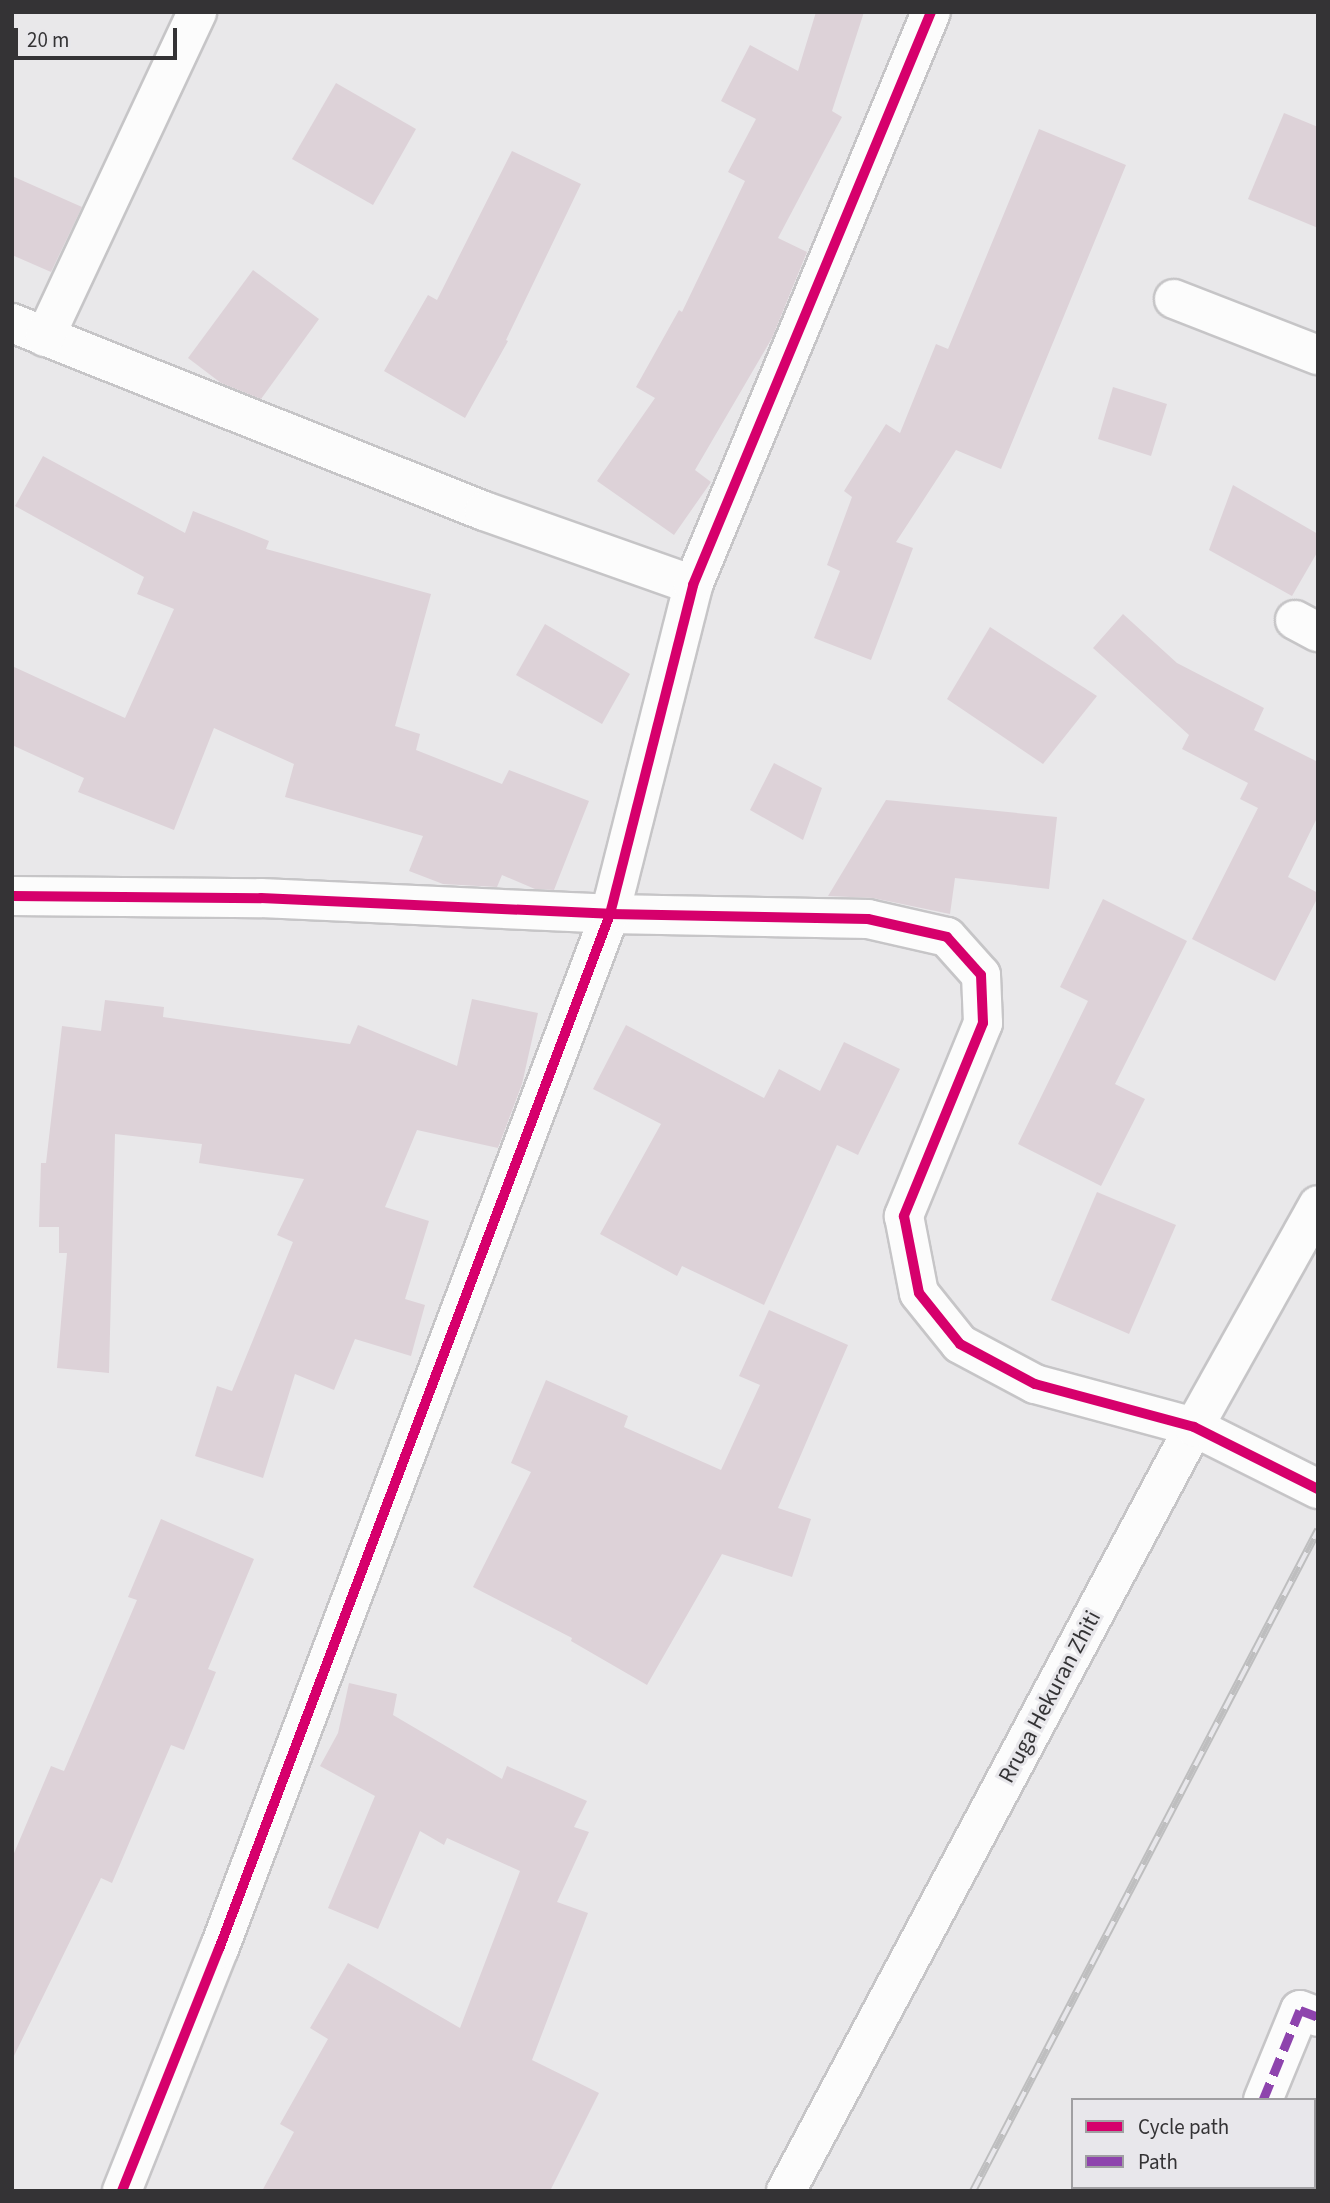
<!DOCTYPE html>
<html>
<head>
<meta charset="utf-8">
<style>
	body { margin:0 }
	#map { position:relative; width:1330px; height:2203px; overflow:hidden; background:#e9e8ea; font-family:"Source Sans 3",sans-serif }
	div>[style] { position:absolute }
	.building>* { inset:0; background:#ddd2d8 }
	.roads { filter:drop-shadow(2px 0 #c6c5c7) drop-shadow(-2px 0 #c6c5c7) drop-shadow(0 2px #c6c5c7) drop-shadow(0 -2px #c6c5c7) }
	.minor>* { height:38px; margin:-19px; padding:0 19px; transform-origin:19px; border-radius:19px; background:#fcfcfc }
	.rail>* { height:8px; margin-top:-4px; transform-origin:0; background:repeating-linear-gradient(90deg,#e8e7eb 0 16px,#bebebf 0 32px); box-sizing:border-box; border-block:2px solid #bebebf }
	.quiet>* { height:9px; margin-top:-4.5px; transform-origin:0; background:repeating-linear-gradient(90deg,#8e44ad 0 18px,transparent 0 27px) }
	.cycleway>* { height:10px; margin:-5px; padding:0 5px; transform-origin:5px; border-radius:5px; background:#d6006c }
	span { translate:-50% -50%; white-space:nowrap; text-align:center; line-height:1.15; -webkit-text-stroke:6px #e8e7eb; paint-order:stroke }
	.street-label { font-size:23px; color:#343335 }
	.frame { position:absolute; inset:0; border:14px solid #343335; pointer-events:none }
	.legend { position:absolute; left:1071px; top:2098px; width:245px; height:91px; box-sizing:border-box; background:#e8e7eb; border:2px solid #a09fa2; margin:0; padding:9px 12px; list-style:none; font-size:21px; color:#343335 }
	.legend li { display:flex; align-items:center; gap:14px; height:35px }
	.legend b { width:35px; border:2px solid #a09fa2 }
	.scale { position:absolute; left:14px; top:28px; width:163px; height:32px; box-sizing:border-box; border:4px solid #343335; border-top:0; padding-left:9px; font-size:21px; line-height:24px; white-space:nowrap; color:#343335; -webkit-text-stroke:5px #e8e7eb; paint-order:stroke }
</style>
</head>
<body>
<div id="map">
	<div class="building">
		<i style="clip-path:polygon(816px 12px,864px 12px,832px 111px,842px 117px,778px 238px,807px 252px,772px 338px,695px 470px,711px 482px,674px 535px,597px 481px,655px 398px,636px 387px,679px 310px,682px 312px,745px 181px,728px 172px,756px 119px,721px 101px,750px 45px,798px 71px)"></i>
		<i style="clip-path:polygon(336px 83px,416px 129px,373px 205px,292px 159px)"></i>
		<i style="clip-path:polygon(1284px 113px,1318px 127px,1318px 228px,1248px 199px)"></i>
		<i style="clip-path:polygon(1039px 129px,1126px 165px,1001px 469px,956px 450px,896px 542px,913px 548px,871px 660px,814px 638px,840px 571px,827px 565px,852px 497px,844px 491px,886px 424px,900px 433px,936px 344px,948px 349px)"></i>
		<i style="clip-path:polygon(512px 151px,581px 184px,506px 340px,508px 341px,465px 418px,384px 371px,428px 295px,437px 300px)"></i>
		<i style="clip-path:polygon(12px 176px,82px 207px,51px 272px,12px 255px)"></i>
		<i style="clip-path:polygon(253px 270px,319px 319px,261px 399px,221px 383px,188px 358px)"></i>
		<i style="clip-path:polygon(1113px 387px,1167px 404px,1151px 456px,1098px 439px)"></i>
		<i style="clip-path:polygon(43px 456px,185px 533px,193px 511px,269px 541px,266px 549px,431px 594px,395px 726px,420px 734px,416px 750px,502px 784px,509px 770px,589px 801px,554px 890px,535px 889px,502px 875px,497px 887px,443px 884px,409px 871px,423px 836px,285px 797px,294px 764px,214px 728px,174px 830px,78px 792px,84px 778px,12px 745px,12px 666px,125px 718px,174px 609px,137px 594px,144px 577px,15px 506px)"></i>
		<i style="clip-path:polygon(1233px 485px,1318px 534px,1318px 551px,1292px 596px,1209px 550px)"></i>
		<i style="clip-path:polygon(1123px 614px,1177px 663px,1264px 708px,1254px 730px,1318px 762px,1318px 816px,1288px 877px,1318px 893px,1318px 897px,1275px 981px,1192px 939px,1258px 808px,1240px 799px,1248px 783px,1182px 749px,1189px 735px,1093px 648px)"></i>
		<i style="clip-path:polygon(545px 624px,630px 674px,602px 724px,516px 675px)"></i>
		<i style="clip-path:polygon(990px 627px,1097px 696px,1043px 764px,947px 699px)"></i>
		<i style="clip-path:polygon(774px 763px,822px 788px,803px 840px,750px 810px)"></i>
		<i style="clip-path:polygon(886px 800px,1057px 817px,1049px 889px,955px 878px,950px 914px,873px 898px,828px 896px)"></i>
		<i style="clip-path:polygon(1103px 899px,1187px 941px,1115px 1084px,1145px 1099px,1101px 1186px,1018px 1144px,1088px 1001px,1060px 987px)"></i>
		<i style="clip-path:polygon(472px 999px,538px 1013px,522px 1084px,498px 1148px,417px 1130px,385px 1207px,429px 1221px,405px 1299px,425px 1305px,411px 1356px,355px 1339px,334px 1390px,295px 1374px,263px 1478px,195px 1456px,217px 1386px,232px 1391px,293px 1242px,277px 1235px,304px 1179px,199px 1163px,202px 1144px,115px 1134px,109px 1373px,57px 1368px,67px 1253px,59px 1253px,59px 1227px,39px 1227px,41px 1163px,46px 1163px,62px 1026px,101px 1031px,105px 1000px,164px 1007px,163px 1017px,350px 1044px,358px 1025px,457px 1066px)"></i>
		<i style="clip-path:polygon(626px 1025px,764px 1098px,779px 1069px,820px 1091px,844px 1042px,900px 1069px,858px 1155px,837px 1145px,764px 1305px,682px 1266px,677px 1276px,600px 1234px,661px 1124px,593px 1089px)"></i>
		<i style="clip-path:polygon(1097px 1192px,1176px 1225px,1129px 1334px,1051px 1300px)"></i>
		<i style="clip-path:polygon(769px 1310px,848px 1345px,778px 1508px,811px 1519px,792px 1577px,722px 1554px,647px 1685px,571px 1641px,572px 1638px,473px 1587px,531px 1472px,511px 1463px,546px 1380px,628px 1416px,624px 1427px,721px 1470px,760px 1385px,739px 1376px)"></i>
		<i style="clip-path:polygon(161px 1519px,254px 1559px,208px 1669px,216px 1672px,184px 1750px,171px 1745px,112px 1883px,101px 1878px,12px 2060px,12px 1858px,51px 1766px,64px 1771px,137px 1600px,128px 1597px)"></i>
		<i style="clip-path:polygon(349px 1683px,397px 1694px,393px 1715px,502px 1779px,507px 1766px,587px 1801px,574px 1827px,589px 1832px,557px 1902px,588px 1913px,532px 2060px,599px 2093px,550px 2191px,262px 2191px,294px 2132px,280px 2124px,328px 2039px,310px 2028px,348px 1963px,460px 2028px,520px 1871px,447px 1838px,444px 1845px,420px 1831px,378px 1929px,328px 1908px,375px 1796px,320px 1766px,338px 1733px)"></i>
	</div>
	<div class="roads">
		<div class="minor">
			<i style="left:1174px;top:299px;width:155px;rotate:21.3deg"></i>
			<i style="left:12px;top:323px;width:508px;rotate:21.72deg"></i>
			<i style="left:484px;top:511px;width:222px;rotate:19.5deg"></i>
			<i style="left:45px;top:337px;width:359px;rotate:-64.9deg"></i>
			<i style="left:1295px;top:620px;width:26px;rotate:28deg"></i>
			<i style="left:12px;top:896px;width:249px;rotate:0.5deg"></i>
			<i style="left:261px;top:898px;width:349px;rotate:2.6deg"></i>
			<i style="left:610px;top:914px;width:258px;rotate:1.1deg"></i>
			<i style="left:868px;top:919px;width:81px;rotate:12.8deg"></i>
			<i style="left:947px;top:937px;width:51px;rotate:48.2deg"></i>
			<i style="left:981px;top:975px;width:48px;rotate:87.6deg"></i>
			<i style="left:983px;top:1023px;width:209px;rotate:112.3deg"></i>
			<i style="left:904px;top:1216px;width:78px;rotate:79deg"></i>
			<i style="left:919px;top:1293px;width:65px;rotate:51.2deg"></i>
			<i style="left:960px;top:1344px;width:85px;rotate:28.1deg"></i>
			<i style="left:1035px;top:1384px;width:165px;rotate:15.1deg"></i>
			<i style="left:1194px;top:1427px;width:139px;rotate:26.6deg"></i>
			<i style="left:1263px;top:2100px;width:97px;rotate:-67.7deg"></i>
			<i style="left:1300px;top:2010px;width:19px;rotate:21deg"></i>
			<i style="left:122px;top:2191px;width:261px;rotate:-68.2deg"></i>
			<i style="left:219px;top:1949px;width:1106px;rotate:-69.3deg"></i>
			<i style="left:610px;top:914px;width:339px;rotate:-75.8deg"></i>
			<i style="left:693px;top:585px;width:620px;rotate:-67.44deg"></i>
			<i style="left:786px;top:2191px;width:866px;rotate:-61.9deg"></i>
			<i style="left:1194px;top:1427px;width:254px;rotate:-60.8deg"></i>
			<i style="left:1226px;top:2191px;width:4px;rotate:-76deg"></i>
		</div>
	</div>
	<div class="rail">
		<i style="left:973px;top:2191px;width:746px;rotate:-62.44deg"></i>
	</div>
	<div class="quiet">
		<i style="left:1263px;top:2100px;width:97px;rotate:-67.7deg"></i>
		<i style="left:1300px;top:2010px;width:19px;rotate:21deg"></i>
		<i style="left:1226px;top:2191px;width:4px;rotate:-76deg"></i>
	</div>
	<div class="cycleway">
		<i style="left:12px;top:896px;width:249px;rotate:0.5deg"></i>
		<i style="left:261px;top:898px;width:349px;rotate:2.6deg"></i>
		<i style="left:610px;top:914px;width:258px;rotate:1.1deg"></i>
		<i style="left:868px;top:919px;width:81px;rotate:12.8deg"></i>
		<i style="left:947px;top:937px;width:51px;rotate:48.2deg"></i>
		<i style="left:981px;top:975px;width:48px;rotate:87.6deg"></i>
		<i style="left:983px;top:1023px;width:209px;rotate:112.3deg"></i>
		<i style="left:904px;top:1216px;width:78px;rotate:79deg"></i>
		<i style="left:919px;top:1293px;width:65px;rotate:51.2deg"></i>
		<i style="left:960px;top:1344px;width:85px;rotate:28.1deg"></i>
		<i style="left:1035px;top:1384px;width:165px;rotate:15.1deg"></i>
		<i style="left:1194px;top:1427px;width:139px;rotate:26.6deg"></i>
		<i style="left:122px;top:2191px;width:261px;rotate:-68.2deg"></i>
		<i style="left:219px;top:1949px;width:1106px;rotate:-69.3deg"></i>
		<i style="left:610px;top:914px;width:339px;rotate:-75.8deg"></i>
		<i style="left:693px;top:585px;width:620px;rotate:-67.44deg"></i>
	</div>
	<div class="street-label">
		<span style="left:1050px;top:1697px;rotate:-62deg">Rruga Hekuran Zhiti</span>
	</div>
	<div class="frame"></div>
	<ul class="legend">
	<li><b style="height:9px;background:#d6006c"></b>Cycle path</li>
	<li><b style="height:9px;background:#8e44ad"></b>Path</li>
	</ul>
	<div class="scale">20 m</div>
</div>
</body>
</html>
